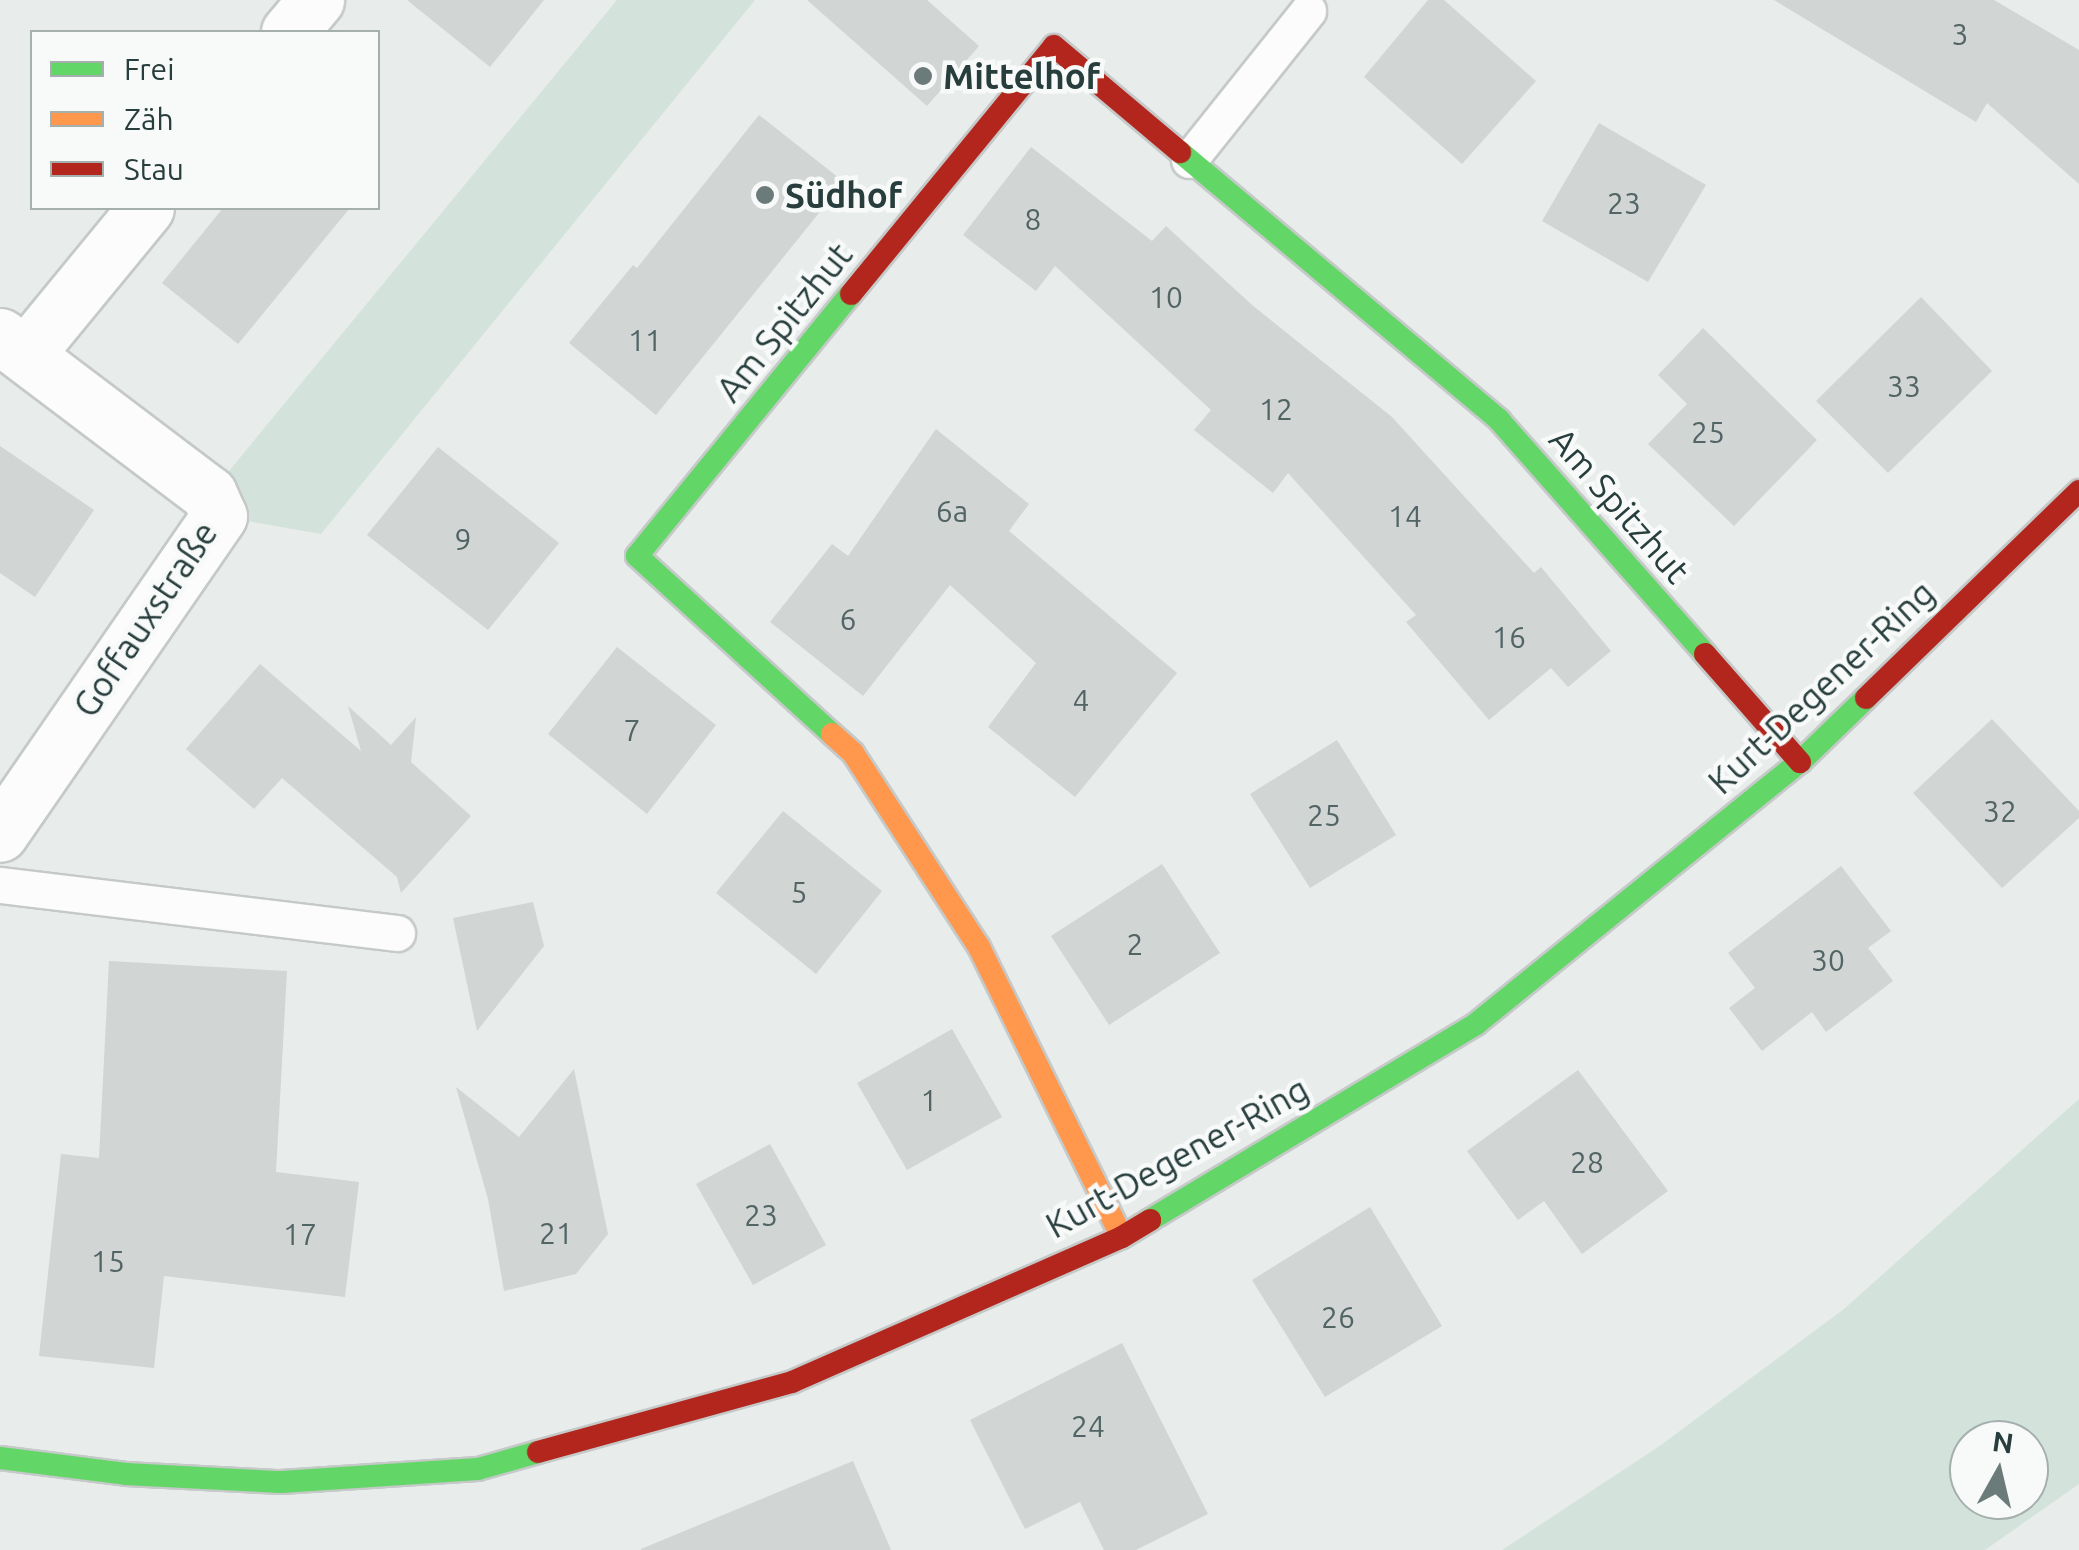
<!DOCTYPE html>
<html>
<head>
<meta charset="utf-8">
<style>
	body { margin:0 }
	#map { position:relative; width:2079px; height:1550px; overflow:hidden; background:#e8eceb; font-family:Ubuntu,sans-serif }
	div>[style] { position:absolute }
	.green>* { inset:0; background:#d3e3dc }
	.building>* { inset:0; background:#d1d5d4 }
	.roads { filter:drop-shadow(2px 0 #c5c9c8) drop-shadow(-2px 0 #c5c9c8) drop-shadow(0 2px #c5c9c8) drop-shadow(0 -2px #c5c9c8) }
	.lane>* { height:35px; margin:-17.5px; padding:0 17.5px; transform-origin:17.5px; border-radius:17.5px; background:#fcfcfc }
	.street>* { height:55px; margin:-27.5px; padding:0 27.5px; transform-origin:27.5px; border-radius:27.5px; background:#fcfcfc }
	.fast>* { height:22px; margin:-11px; padding:0 11px; transform-origin:11px; border-radius:11px; background:#63d668 }
	.slow>* { height:22px; margin:-11px; padding:0 11px; transform-origin:11px; border-radius:11px; background:#ff974d }
	.jam>* { height:22px; margin:-11px; padding:0 11px; transform-origin:11px; border-radius:11px; background:#b3261e }
	.dots>* { width:28px; height:28px; translate:-50% -50%; box-sizing:border-box; border:5px solid #f7faf9; border-radius:50% }
	span { translate:-50% -50%; white-space:nowrap; text-align:center; line-height:1.15; -webkit-text-stroke:9px #f7faf9; paint-order:stroke }
	.number-label { font-size:30px; color:#526464 }
	.number-label span { -webkit-text-stroke-width:0 }
	.poi-label { font-size:35px; color:#273e3d; font-weight:700 }
	.left { translate:0 -50%; text-align:left }
	.street-label { font-size:35px; color:#273e3d }
	.legend { position:absolute; left:30px; top:30px; width:350px; height:180px; box-sizing:border-box; background:#f7faf9; border:2px solid #a4afae; margin:0; padding:12px 18px; list-style:none; font-size:30px; color:#273e3d }
	.legend li { display:flex; align-items:center; gap:20px; height:50px }
	.legend b { width:50px; border:2px solid #a4afae }
	.north { position:absolute; left:1949px; top:1420px; width:100px; height:100px; box-sizing:border-box; background:#f7faf9; border:2px solid #a4afae; border-radius:50%; rotate:8deg; font-size:28px; font-weight:700; line-height:40px; text-align:center; color:#273e3d }
	.north::after { content:''; display:block; margin:auto; width:35px; height:45px; background:#6b7b7a; clip-path:polygon(50% 0,100% 100%,50% 72%,0 100%) }
</style>
</head>
<body>
<div id="map">
	<div class="green">
		<i style="clip-path:polygon(617px 0,755px 0,321px 534px,219px 516px,210px 494px)"></i>
		<i style="clip-path:polygon(evenodd,2079px 1099px,2079px 1484px,1985px 1550px,1502px 1550px,1661px 1445px,1844px 1309px,2079px 1099px,1969px 1440px,2029px 1440px,2029px 1500px,1969px 1500px,1969px 1440px)"></i>
	</div>
	<div class="building">
		<i style="clip-path:polygon(407px 0,544px 0,490px 67px)"></i>
		<i style="clip-path:polygon(807px 0,927px 0,979px 46px,927px 106px)"></i>
		<i style="clip-path:polygon(1428px 0,1444px 0,1536px 81px,1462px 164px,1364px 77px)"></i>
		<i style="clip-path:polygon(1774px 0,1994px 0,2079px 50px,2079px 184px,1987px 103px,1976px 122px)"></i>
		<i style="clip-path:polygon(759px 115px,844px 182px,656px 415px,569px 343px,633px 265px,637px 268px)"></i>
		<i style="clip-path:polygon(1599px 123px,1706px 185px,1648px 282px,1542px 221px)"></i>
		<i style="clip-path:polygon(1031px 147px,1152px 241px,1166px 226px,1252px 305px,1392px 417px,1534px 573px,1541px 567px,1611px 651px,1568px 687px,1551px 668px,1489px 720px,1406px 622px,1416px 615px,1288px 473px,1273px 493px,1194px 430px,1211px 410px,1055px 266px,1036px 291px,963px 235px)"></i>
		<i style="clip-path:polygon(223px 208px,350px 208px,238px 344px,162px 283px)"></i>
		<i style="clip-path:polygon(1921px 297px,1992px 371px,1888px 473px,1816px 401px)"></i>
		<i style="clip-path:polygon(1703px 328px,1817px 440px,1734px 526px,1648px 444px,1687px 404px,1658px 375px)"></i>
		<i style="clip-path:polygon(936px 429px,1029px 504px,1009px 531px,1177px 673px,1075px 797px,988px 727px,1036px 663px,950px 585px,863px 696px,770px 622px,832px 544px,848px 556px)"></i>
		<i style="clip-path:polygon(0 446px,94px 510px,35px 597px,0 573px)"></i>
		<i style="clip-path:polygon(438px 447px,559px 543px,488px 630px,367px 535px)"></i>
		<i style="clip-path:polygon(617px 647px,716px 725px,647px 814px,548px 734px)"></i>
		<i style="clip-path:polygon(260px 664px,361px 751px,348px 706px,391px 745px,416px 717px,411px 762px,471px 816px,401px 893px,397px 877px,282px 778px,254px 809px,186px 749px)"></i>
		<i style="clip-path:polygon(1992px 719px,2079px 811px,2079px 818px,2002px 888px,1913px 793px)"></i>
		<i style="clip-path:polygon(1337px 740px,1396px 835px,1310px 888px,1250px 794px)"></i>
		<i style="clip-path:polygon(783px 811px,882px 891px,816px 974px,716px 893px)"></i>
		<i style="clip-path:polygon(1162px 864px,1220px 953px,1109px 1025px,1051px 936px)"></i>
		<i style="clip-path:polygon(1841px 866px,1891px 931px,1868px 948px,1893px 981px,1826px 1032px,1812px 1012px,1762px 1051px,1729px 1008px,1755px 988px,1728px 953px)"></i>
		<i style="clip-path:polygon(533px 902px,544px 946px,477px 1031px,453px 918px)"></i>
		<i style="clip-path:polygon(109px 961px,287px 971px,276px 1172px,359px 1182px,345px 1297px,164px 1276px,154px 1368px,39px 1356px,61px 1154px,99px 1158px)"></i>
		<i style="clip-path:polygon(952px 1029px,1002px 1117px,907px 1170px,857px 1083px)"></i>
		<i style="clip-path:polygon(574px 1069px,608px 1234px,576px 1274px,504px 1291px,488px 1199px,456px 1087px,519px 1137px)"></i>
		<i style="clip-path:polygon(1578px 1070px,1668px 1191px,1582px 1254px,1544px 1201px,1518px 1220px,1467px 1151px)"></i>
		<i style="clip-path:polygon(770px 1144px,826px 1245px,753px 1285px,696px 1184px)"></i>
		<i style="clip-path:polygon(1370px 1207px,1442px 1326px,1325px 1397px,1252px 1280px)"></i>
		<i style="clip-path:polygon(1122px 1343px,1208px 1514px,1136px 1550px,1104px 1550px,1080px 1502px,1025px 1529px,970px 1420px)"></i>
		<i style="clip-path:polygon(853px 1461px,891px 1550px,641px 1550px,641px 1549px)"></i>
	</div>
	<div class="roads">
		<div class="lane">
			<i style="left:1189px;top:160px;width:191px;rotate:-51.4deg"></i>
			<i style="left:0;top:885px;width:400px;rotate:6.9deg"></i>
		</div>
		<div class="street">
			<i style="left:289px;top:32px;width:42px;rotate:-49.8deg"></i>
			<i style="left:0;top:336px;width:262px;rotate:37.1deg"></i>
			<i style="left:209px;top:494px;width:24px;rotate:66deg"></i>
			<i style="left:219px;top:516px;width:386px;rotate:124.6deg"></i>
			<i style="left:26px;top:354px;width:189px;rotate:-50.6deg"></i>
		</div>
		<div class="fast">
			<i style="left:1180px;top:152px;width:417px;rotate:40deg"></i>
			<i style="left:1499px;top:420px;width:312px;rotate:48.6deg"></i>
			<i style="left:832px;top:734px;width:264px;rotate:-137.6deg"></i>
			<i style="left:637px;top:556px;width:338px;rotate:-50.8deg"></i>
			<i style="left:1150px;top:1220px;width:380px;rotate:-31deg"></i>
			<i style="left:1476px;top:1024px;width:417px;rotate:-39deg"></i>
			<i style="left:1800px;top:762px;width:92px;rotate:-44.1deg"></i>
			<i style="left:0;top:1458px;width:127px;rotate:7.2deg"></i>
			<i style="left:126px;top:1474px;width:155px;rotate:3deg"></i>
			<i style="left:281px;top:1482px;width:197px;rotate:-3.8deg"></i>
			<i style="left:478px;top:1469px;width:62px;rotate:-15.8deg"></i>
		</div>
		<div class="slow">
			<i style="left:832px;top:734px;width:28px;rotate:42deg"></i>
			<i style="left:853px;top:753px;width:231px;rotate:57deg"></i>
			<i style="left:979px;top:947px;width:323px;rotate:63.8deg"></i>
		</div>
		<div class="jam">
			<i style="left:851px;top:294px;width:320px;rotate:-50.7deg"></i>
			<i style="left:1054px;top:46px;width:165px;rotate:40.1deg"></i>
			<i style="left:1705px;top:654px;width:144px;rotate:48.7deg"></i>
			<i style="left:1866px;top:698px;width:297px;rotate:-44.2deg"></i>
			<i style="left:538px;top:1452px;width:263px;rotate:-15.4deg"></i>
			<i style="left:792px;top:1382px;width:360px;rotate:-23.7deg"></i>
			<i style="left:1122px;top:1237px;width:33px;rotate:-31deg"></i>
		</div>
	</div>
	<div class="dots">
		<i style="left:923px;top:76px;background:#6b7b7a"></i>
		<i style="left:765px;top:195px;background:#6b7b7a"></i>
	</div>
	<div class="number-label">
		<span style="left:1960px;top:34px">3</span>
		<span style="left:1624px;top:203px">23</span>
		<span style="left:1033px;top:219px">8</span>
		<span style="left:1166px;top:297px">10</span>
		<span style="left:645px;top:340px">11</span>
		<span style="left:1904px;top:386px">33</span>
		<span style="left:1276px;top:409px">12</span>
		<span style="left:1708px;top:432px">25</span>
		<span style="left:952px;top:511px">6a</span>
		<span style="left:1405px;top:516px">14</span>
		<span style="left:463px;top:539px">9</span>
		<span style="left:848px;top:619px">6</span>
		<span style="left:1509px;top:637px">16</span>
		<span style="left:1081px;top:700px">4</span>
		<span style="left:632px;top:730px">7</span>
		<span style="left:2000px;top:811px">32</span>
		<span style="left:1324px;top:815px">25</span>
		<span style="left:799px;top:892px">5</span>
		<span style="left:1135px;top:944px">2</span>
		<span style="left:1828px;top:960px">30</span>
		<span style="left:929px;top:1100px">1</span>
		<span style="left:1587px;top:1162px">28</span>
		<span style="left:761px;top:1215px">23</span>
		<span style="left:556px;top:1233px">21</span>
		<span style="left:300px;top:1234px">17</span>
		<span style="left:108px;top:1261px">15</span>
		<span style="left:1338px;top:1317px">26</span>
		<span style="left:1088px;top:1426px">24</span>
	</div>
	<div class="poi-label">
		<span class="left" style="left:943px;top:76px">Mittelhof</span>
		<span class="left" style="left:785px;top:195px">Südhof</span>
	</div>
	<div class="street-label">
		<span style="left:784px;top:322px;rotate:-51deg">Am Spitzhut</span>
		<span style="left:1620px;top:505px;rotate:49deg">Am Spitzhut</span>
		<span style="left:145px;top:619px;rotate:-56deg">Goffauxstraße</span>
		<span style="left:1821px;top:687px;rotate:-43deg">Kurt-Degener-Ring</span>
		<span style="left:1177px;top:1157px;rotate:-29deg">Kurt-Degener-Ring</span>
	</div>
	<ul class="legend">
	<li><b style="height:12px;background:#63d668"></b>Frei</li>
	<li><b style="height:12px;background:#ff974d"></b>Zäh</li>
	<li><b style="height:12px;background:#b3261e"></b>Stau</li>
	</ul>
	<div class="north">N</div>
</div>
</body>
</html>
